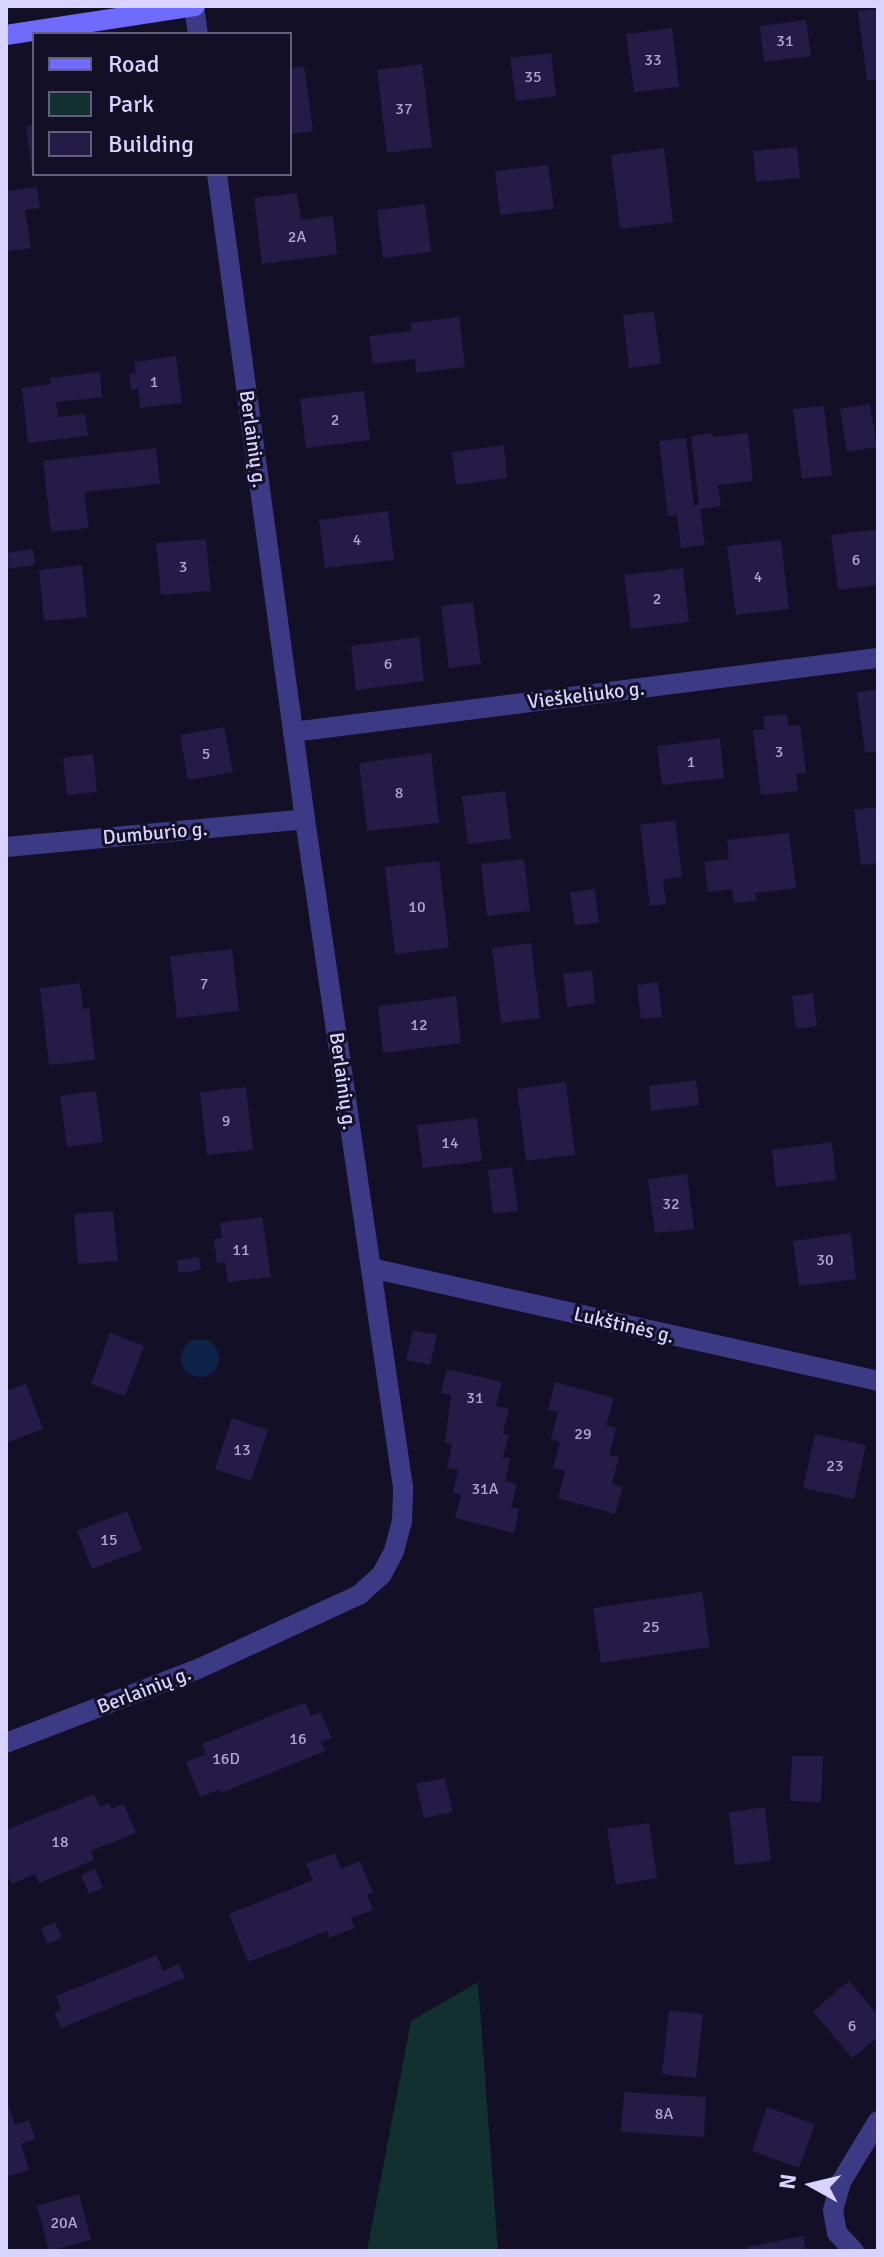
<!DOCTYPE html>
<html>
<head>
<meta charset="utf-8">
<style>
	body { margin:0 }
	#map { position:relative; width:884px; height:2257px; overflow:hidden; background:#130f26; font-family:Signika,sans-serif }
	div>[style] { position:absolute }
	.green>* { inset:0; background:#12302f }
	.water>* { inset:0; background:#0c2248 }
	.round { border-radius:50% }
	.building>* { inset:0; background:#241b47 }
	.street>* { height:20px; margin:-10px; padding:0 10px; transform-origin:10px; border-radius:10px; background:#3d3a85 }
	.secondary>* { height:20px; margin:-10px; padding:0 10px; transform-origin:10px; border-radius:10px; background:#6f6bff }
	span { translate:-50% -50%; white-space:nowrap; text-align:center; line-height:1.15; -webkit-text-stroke:6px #130f26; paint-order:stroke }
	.number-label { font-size:16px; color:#aca6d1 }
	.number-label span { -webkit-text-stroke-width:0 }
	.street-label { font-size:20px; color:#d9d4ff }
	.frame { position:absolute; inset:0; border:8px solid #d9d4ff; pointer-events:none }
	.legend { position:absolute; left:32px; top:32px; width:260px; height:144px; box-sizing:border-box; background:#130f26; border:2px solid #625e7d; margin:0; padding:10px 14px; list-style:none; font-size:24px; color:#d9d4ff }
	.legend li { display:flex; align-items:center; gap:16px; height:40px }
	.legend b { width:40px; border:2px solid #625e7d }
	.north { position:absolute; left:772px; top:2145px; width:80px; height:80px; -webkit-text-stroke:6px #130f26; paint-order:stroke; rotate:278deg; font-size:22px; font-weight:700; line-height:32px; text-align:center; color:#d9d4ff }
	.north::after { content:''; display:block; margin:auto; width:28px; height:36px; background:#d9d4ff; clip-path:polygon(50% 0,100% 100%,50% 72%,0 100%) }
</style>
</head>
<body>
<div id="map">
	<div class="green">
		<i style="clip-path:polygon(478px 1982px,498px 2251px,367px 2251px,411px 2021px)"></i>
	</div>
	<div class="water">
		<i class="round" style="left:181px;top:1339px;width:38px;height:38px"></i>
	</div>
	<div class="building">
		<i style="clip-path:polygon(878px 9px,878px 79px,867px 80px,858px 11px)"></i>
		<i style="clip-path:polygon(806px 20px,811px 56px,764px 62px,760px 26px)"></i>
		<i style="clip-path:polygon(672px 28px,679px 87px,634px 92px,626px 34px)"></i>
		<i style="clip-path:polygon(551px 53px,556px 96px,516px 101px,510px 58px)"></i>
		<i style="clip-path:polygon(422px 64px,432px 147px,387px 153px,377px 70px)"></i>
		<i style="clip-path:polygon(304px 66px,313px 131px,290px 134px,290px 68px)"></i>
		<i style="clip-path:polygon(34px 125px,34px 171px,32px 171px,26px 126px)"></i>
		<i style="clip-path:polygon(797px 147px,800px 178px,756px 182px,753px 151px)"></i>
		<i style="clip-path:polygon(664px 148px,673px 222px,620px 229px,611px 155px)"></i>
		<i style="clip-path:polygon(548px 165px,554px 209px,500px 215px,495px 171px)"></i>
		<i style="clip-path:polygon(37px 187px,40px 208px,25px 210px,31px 248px,6px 251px,6px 191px)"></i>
		<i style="clip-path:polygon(297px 193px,301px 220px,333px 216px,337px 254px,262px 264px,254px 198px)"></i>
		<i style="clip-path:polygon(425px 204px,431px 252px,383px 258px,377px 210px)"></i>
		<i style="clip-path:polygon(654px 312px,661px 364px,629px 368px,623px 315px)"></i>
		<i style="clip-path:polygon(459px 317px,465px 367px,416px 373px,415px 359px,373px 364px,369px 336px,411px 331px,411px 323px)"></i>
		<i style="clip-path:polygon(176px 356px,182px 403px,140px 408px,138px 389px,131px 390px,129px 374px,136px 373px,134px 362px)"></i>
		<i style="clip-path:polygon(100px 372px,102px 397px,56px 402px,58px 417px,85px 414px,88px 436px,28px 443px,22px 388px,51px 384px,50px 378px)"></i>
		<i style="clip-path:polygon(364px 391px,370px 440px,306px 448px,300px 399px)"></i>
		<i style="clip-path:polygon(870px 404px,877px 447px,847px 452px,840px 409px)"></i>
		<i style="clip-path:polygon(824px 406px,832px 475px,802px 479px,793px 409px)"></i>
		<i style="clip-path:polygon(712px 433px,713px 437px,748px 433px,753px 481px,718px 485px,721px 506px,700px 509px,705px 545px,681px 548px,677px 515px,668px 516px,659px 441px,686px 438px,694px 506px,699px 505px,691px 436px)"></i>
		<i style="clip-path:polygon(504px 445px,507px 478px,456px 485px,452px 452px)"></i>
		<i style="clip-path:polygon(156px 448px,160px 484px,84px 492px,89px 528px,51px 532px,43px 461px)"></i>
		<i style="clip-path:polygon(388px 511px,394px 560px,325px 568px,319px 520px)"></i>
		<i style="clip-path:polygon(878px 529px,878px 585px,838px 590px,831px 535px)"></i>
		<i style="clip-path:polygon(206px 539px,211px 591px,161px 595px,156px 543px)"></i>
		<i style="clip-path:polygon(781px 540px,789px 609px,736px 615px,727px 546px)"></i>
		<i style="clip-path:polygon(33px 549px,35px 565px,9px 569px,6px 553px)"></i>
		<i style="clip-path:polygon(82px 565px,87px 617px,44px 621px,39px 570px)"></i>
		<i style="clip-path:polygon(683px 568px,689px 622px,631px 629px,624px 575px)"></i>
		<i style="clip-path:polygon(473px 602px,481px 664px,449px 668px,441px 606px)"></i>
		<i style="clip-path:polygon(419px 637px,424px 681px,356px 690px,351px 646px)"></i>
		<i style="clip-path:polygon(878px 689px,878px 751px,865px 753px,857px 692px)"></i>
		<i style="clip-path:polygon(787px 714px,788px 726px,800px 725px,806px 773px,796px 774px,798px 791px,761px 795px,753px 730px,765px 729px,763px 716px)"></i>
		<i style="clip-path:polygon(224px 727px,233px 772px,188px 780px,180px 735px)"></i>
		<i style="clip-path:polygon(720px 738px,724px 778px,662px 785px,657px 746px)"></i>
		<i style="clip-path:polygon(431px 753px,439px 823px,367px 831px,359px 763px)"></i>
		<i style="clip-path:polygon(93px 754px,97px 792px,67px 795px,63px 758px)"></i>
		<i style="clip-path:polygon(505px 791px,511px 839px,468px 844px,462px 796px)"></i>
		<i style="clip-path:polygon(878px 807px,878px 863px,861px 865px,854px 810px)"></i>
		<i style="clip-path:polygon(675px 820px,682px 877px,663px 880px,666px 904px,650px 906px,640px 825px)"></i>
		<i style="clip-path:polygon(789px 833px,796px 888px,755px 893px,757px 901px,734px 903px,732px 889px,708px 892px,704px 862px,729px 859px,727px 840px)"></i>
		<i style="clip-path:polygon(524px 859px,530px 911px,487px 916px,481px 864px)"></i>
		<i style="clip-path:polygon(439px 861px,449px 948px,395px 954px,385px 867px)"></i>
		<i style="clip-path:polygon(595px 889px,599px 923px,575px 925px,570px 892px)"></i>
		<i style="clip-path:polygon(531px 943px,540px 1018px,501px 1023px,492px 948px)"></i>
		<i style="clip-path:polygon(232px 949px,239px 1011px,177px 1018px,170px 956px)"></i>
		<i style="clip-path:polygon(592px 970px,595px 1003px,567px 1007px,563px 974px)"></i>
		<i style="clip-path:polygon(658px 982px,662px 1017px,641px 1019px,637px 985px)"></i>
		<i style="clip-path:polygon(80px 983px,83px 1009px,89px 1008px,95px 1060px,49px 1065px,40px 988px)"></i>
		<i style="clip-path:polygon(813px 993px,817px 1026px,796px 1029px,792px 996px)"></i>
		<i style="clip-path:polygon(456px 996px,461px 1043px,383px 1053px,378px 1006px)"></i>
		<i style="clip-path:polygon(696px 1080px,699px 1105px,651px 1111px,649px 1086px)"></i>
		<i style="clip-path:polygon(566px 1082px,575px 1155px,526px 1161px,517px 1089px)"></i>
		<i style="clip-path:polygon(246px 1087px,253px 1150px,207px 1155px,200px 1092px)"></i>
		<i style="clip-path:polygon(96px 1091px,103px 1142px,67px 1147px,60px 1096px)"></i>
		<i style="clip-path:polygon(477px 1118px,482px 1161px,423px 1168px,417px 1125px)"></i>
		<i style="clip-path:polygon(832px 1142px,836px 1180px,776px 1187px,772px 1150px)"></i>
		<i style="clip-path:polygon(512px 1167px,518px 1211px,493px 1214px,488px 1170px)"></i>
		<i style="clip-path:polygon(687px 1174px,694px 1229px,655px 1233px,648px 1179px)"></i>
		<i style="clip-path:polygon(113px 1211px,118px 1261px,78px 1264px,74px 1214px)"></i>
		<i style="clip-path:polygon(262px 1217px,271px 1277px,228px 1282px,225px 1262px,217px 1263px,214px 1239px,222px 1238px,220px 1223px)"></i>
		<i style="clip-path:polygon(851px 1233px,856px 1279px,799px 1286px,793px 1241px)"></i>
		<i style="clip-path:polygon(199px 1257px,201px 1270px,178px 1273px,177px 1260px)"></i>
		<i style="clip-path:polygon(413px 1330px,437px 1335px,430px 1365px,406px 1360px)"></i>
		<i style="clip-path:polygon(110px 1333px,144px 1346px,125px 1396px,91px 1384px)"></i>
		<i style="clip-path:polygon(447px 1369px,502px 1382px,496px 1406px,509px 1409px,503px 1433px,509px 1435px,503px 1457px,510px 1458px,505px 1481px,517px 1484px,511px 1508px,519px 1509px,514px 1533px,455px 1518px,461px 1495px,453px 1493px,458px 1470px,447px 1468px,452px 1444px,445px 1442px,451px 1395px,441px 1393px)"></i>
		<i style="clip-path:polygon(555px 1382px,614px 1398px,606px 1425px,616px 1428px,609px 1455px,619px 1457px,612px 1484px,623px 1487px,615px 1514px,558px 1498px,565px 1471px,553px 1468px,560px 1442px,551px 1439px,558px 1412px,548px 1410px)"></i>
		<i style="clip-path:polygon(26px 1384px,43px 1429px,6px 1443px,6px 1391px)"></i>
		<i style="clip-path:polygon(232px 1418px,268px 1430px,251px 1481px,215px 1469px)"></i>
		<i style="clip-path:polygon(815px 1434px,866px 1445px,854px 1499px,803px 1488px)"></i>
		<i style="clip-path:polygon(127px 1511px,142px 1550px,92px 1569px,77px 1531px)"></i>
		<i style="clip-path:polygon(702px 1592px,710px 1647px,601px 1663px,593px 1608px)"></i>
		<i style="clip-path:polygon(305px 1702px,311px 1716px,321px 1712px,331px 1738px,321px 1742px,325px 1751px,221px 1793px,220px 1789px,200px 1797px,186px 1762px,206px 1754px,202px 1744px)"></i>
		<i style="clip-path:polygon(792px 1756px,823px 1756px,821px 1802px,790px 1801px)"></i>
		<i style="clip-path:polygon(445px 1778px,453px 1812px,424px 1818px,416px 1784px)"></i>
		<i style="clip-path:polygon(94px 1794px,100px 1807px,109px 1803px,112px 1809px,124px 1804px,136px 1833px,91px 1851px,94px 1860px,39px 1883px,35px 1874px,12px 1884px,6px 1874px,6px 1830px)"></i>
		<i style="clip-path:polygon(765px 1807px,771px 1861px,735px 1865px,729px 1812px)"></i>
		<i style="clip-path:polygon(649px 1823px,657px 1878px,616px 1885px,607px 1829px)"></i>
		<i style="clip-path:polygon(335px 1853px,341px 1869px,360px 1861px,373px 1893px,367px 1895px,373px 1910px,351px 1918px,355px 1928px,329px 1938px,327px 1931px,248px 1962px,229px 1914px,313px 1880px,306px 1864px)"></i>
		<i style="clip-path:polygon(95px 1869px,103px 1888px,89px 1894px,81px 1875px)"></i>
		<i style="clip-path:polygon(55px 1922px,62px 1938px,47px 1944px,41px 1928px)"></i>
		<i style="clip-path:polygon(157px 1955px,163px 1971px,179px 1964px,185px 1978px,61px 2028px,54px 2013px,61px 2010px,56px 1996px)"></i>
		<i style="clip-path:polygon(849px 1981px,878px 2015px,878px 2037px,852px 2058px,813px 2011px)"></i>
		<i style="clip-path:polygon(669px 2010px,703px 2014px,696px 2078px,662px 2074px)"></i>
		<i style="clip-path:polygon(624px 2092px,706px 2097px,704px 2137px,621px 2132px)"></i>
		<i style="clip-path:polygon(6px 2098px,15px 2125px,29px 2120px,35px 2139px,21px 2144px,29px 2170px,6px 2177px)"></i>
		<i style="clip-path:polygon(767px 2107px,815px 2124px,799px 2168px,752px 2151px)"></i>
		<i style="clip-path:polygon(79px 2194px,91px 2240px,49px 2251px,37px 2206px)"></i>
		<i style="clip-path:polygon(803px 2236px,806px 2251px,748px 2251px,747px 2247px)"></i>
	</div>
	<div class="street">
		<i style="left:194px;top:6px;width:28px;rotate:82deg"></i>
		<i style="left:293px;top:732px;width:590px;rotate:-7.21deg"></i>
		<i style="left:6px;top:847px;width:300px;rotate:-5.3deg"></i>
		<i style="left:371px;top:1268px;width:519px;rotate:12.56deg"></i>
		<i style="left:6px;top:1743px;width:206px;rotate:-21.1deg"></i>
		<i style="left:198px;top:1669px;width:177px;rotate:-24.7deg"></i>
		<i style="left:359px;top:1595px;width:31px;rotate:-42deg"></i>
		<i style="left:382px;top:1574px;width:26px;rotate:-62deg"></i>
		<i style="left:394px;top:1551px;width:31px;rotate:-75deg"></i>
		<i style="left:402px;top:1521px;width:34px;rotate:-88deg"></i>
		<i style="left:403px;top:1487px;width:675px;rotate:-98.35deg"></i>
		<i style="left:305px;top:819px;width:651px;rotate:-97.77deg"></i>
		<i style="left:854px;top:2251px;width:25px;rotate:-133deg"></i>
		<i style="left:837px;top:2233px;width:23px;rotate:-100deg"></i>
		<i style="left:833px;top:2210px;width:29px;rotate:-74deg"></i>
		<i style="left:841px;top:2182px;width:71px;rotate:-58.8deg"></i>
	</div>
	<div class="secondary">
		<i style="left:6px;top:35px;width:191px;rotate:-8.7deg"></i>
	</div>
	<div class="number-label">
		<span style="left:785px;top:41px">31</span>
		<span style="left:653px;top:60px">33</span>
		<span style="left:533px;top:77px">35</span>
		<span style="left:404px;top:109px">37</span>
		<span style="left:297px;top:237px">2A</span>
		<span style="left:154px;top:382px">1</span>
		<span style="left:335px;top:420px">2</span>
		<span style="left:357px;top:540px">4</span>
		<span style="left:856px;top:560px">6</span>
		<span style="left:183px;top:567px">3</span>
		<span style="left:758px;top:577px">4</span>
		<span style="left:657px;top:599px">2</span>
		<span style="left:388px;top:664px">6</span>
		<span style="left:779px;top:752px">3</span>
		<span style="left:206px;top:754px">5</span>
		<span style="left:691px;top:762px">1</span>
		<span style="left:399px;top:793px">8</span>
		<span style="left:417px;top:907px">10</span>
		<span style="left:204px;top:984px">7</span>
		<span style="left:419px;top:1025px">12</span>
		<span style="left:226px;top:1121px">9</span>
		<span style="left:450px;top:1143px">14</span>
		<span style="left:671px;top:1204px">32</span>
		<span style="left:241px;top:1250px">11</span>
		<span style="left:825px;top:1260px">30</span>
		<span style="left:475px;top:1398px">31</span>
		<span style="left:583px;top:1434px">29</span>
		<span style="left:242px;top:1450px">13</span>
		<span style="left:835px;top:1466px">23</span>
		<span style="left:485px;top:1489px">31A</span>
		<span style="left:109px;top:1540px">15</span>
		<span style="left:651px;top:1627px">25</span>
		<span style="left:298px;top:1739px">16</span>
		<span style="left:226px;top:1759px">16D</span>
		<span style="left:60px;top:1842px">18</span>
		<span style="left:852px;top:2026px">6</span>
		<span style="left:664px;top:2114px">8A</span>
		<span style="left:64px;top:2223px">20A</span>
	</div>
	<div class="street-label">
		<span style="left:253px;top:439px;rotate:82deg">Berlainių g.</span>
		<span style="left:586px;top:695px;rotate:-7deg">Vieškeliuko g.</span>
		<span style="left:155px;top:833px;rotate:-5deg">Dumburio g.</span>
		<span style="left:343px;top:1081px;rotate:82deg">Berlainių g.</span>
		<span style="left:624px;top:1325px;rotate:13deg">Lukštinės g.</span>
		<span style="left:144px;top:1690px;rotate:-21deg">Berlainių g.</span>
	</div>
	<div class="frame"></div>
	<ul class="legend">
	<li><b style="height:10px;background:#6f6bff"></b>Road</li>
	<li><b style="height:22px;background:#12302f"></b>Park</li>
	<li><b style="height:22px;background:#241b47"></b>Building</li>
	</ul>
	<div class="north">N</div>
</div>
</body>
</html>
